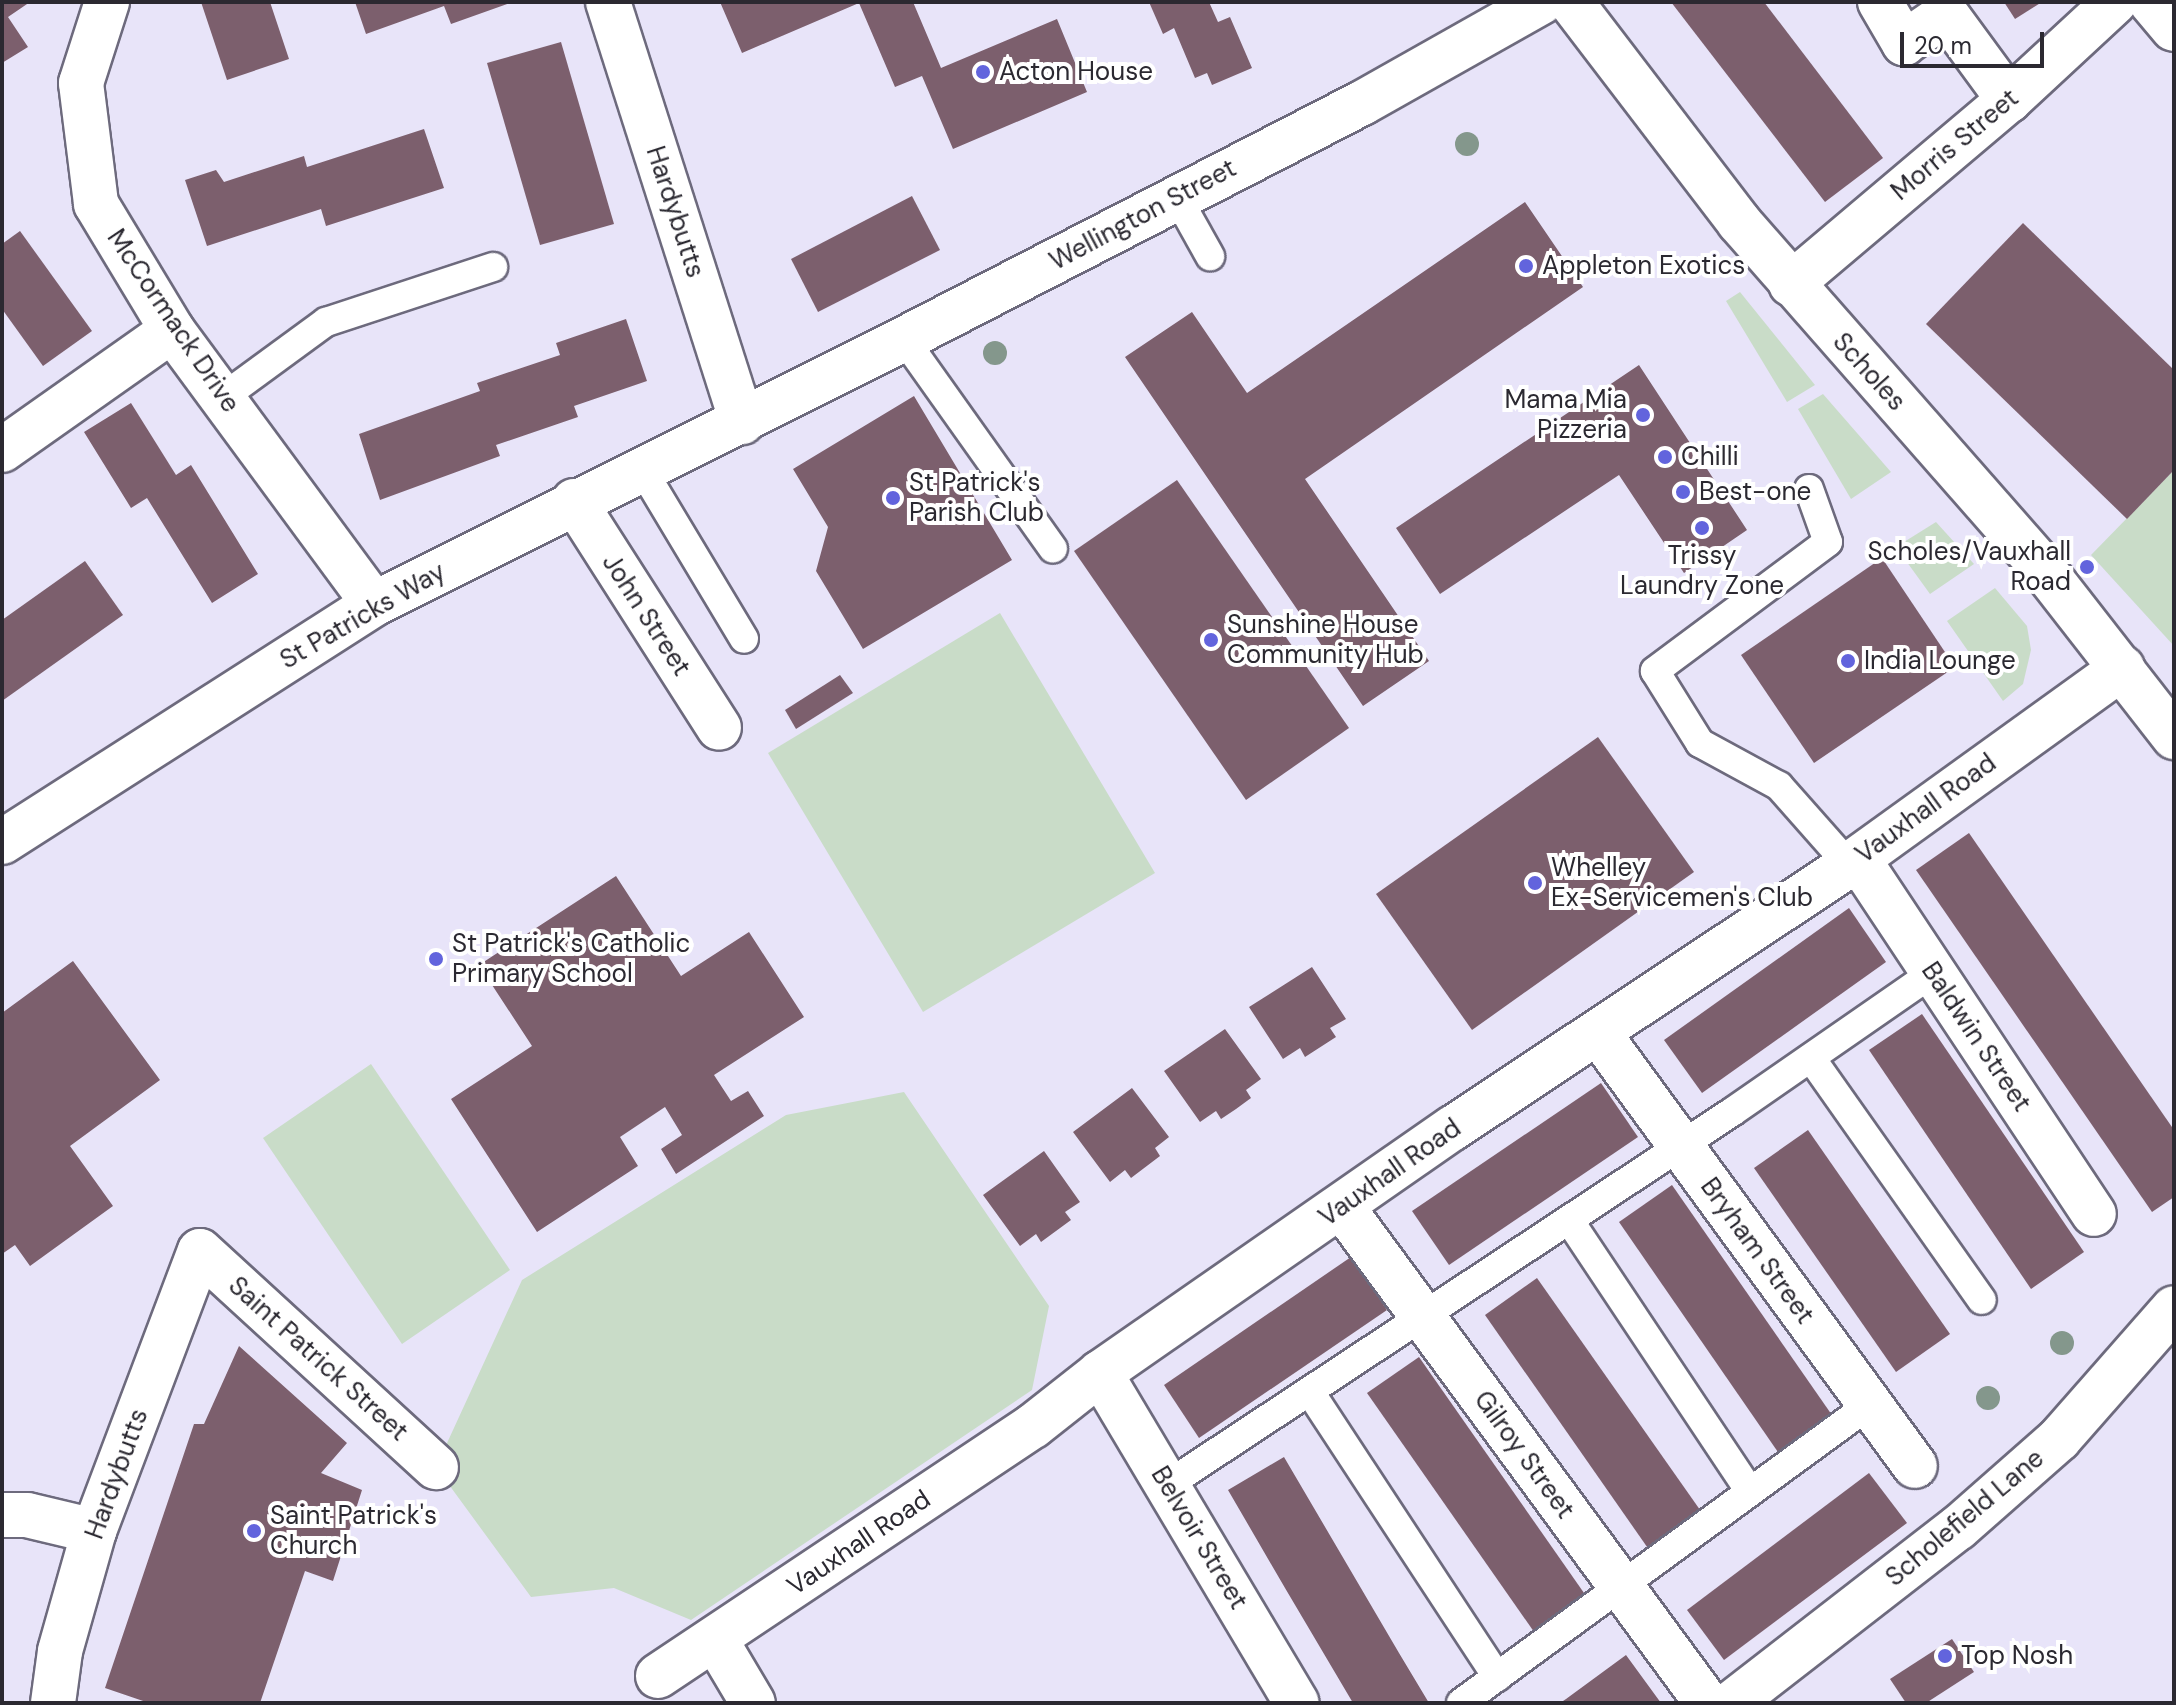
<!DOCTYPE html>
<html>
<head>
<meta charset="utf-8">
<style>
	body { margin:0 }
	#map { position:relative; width:2176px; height:1705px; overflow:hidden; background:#e8e4f9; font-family:"DM Sans",sans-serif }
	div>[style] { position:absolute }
	.green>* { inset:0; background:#c9dcc8 }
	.building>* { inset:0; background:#7c5f6d }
	.roads { filter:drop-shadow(2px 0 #6d6a7d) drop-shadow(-2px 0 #6d6a7d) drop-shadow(0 2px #6d6a7d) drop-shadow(0 -2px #6d6a7d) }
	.lane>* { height:28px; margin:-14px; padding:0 14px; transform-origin:14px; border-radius:14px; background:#fff }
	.street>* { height:44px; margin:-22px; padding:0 22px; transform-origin:22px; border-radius:22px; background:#fff }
	.secondary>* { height:44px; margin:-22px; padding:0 22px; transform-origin:22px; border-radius:22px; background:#fff }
	.trees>* { width:24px; height:24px; margin:-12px; border-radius:50%; background:#84978c }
	.dots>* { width:22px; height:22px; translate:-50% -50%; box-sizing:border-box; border:4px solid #fff; border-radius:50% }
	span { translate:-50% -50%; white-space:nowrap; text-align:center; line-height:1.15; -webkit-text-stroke:8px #fff; paint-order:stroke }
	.poi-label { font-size:26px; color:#2b2931 }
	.left { translate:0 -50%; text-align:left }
	.right { translate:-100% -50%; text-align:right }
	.street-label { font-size:26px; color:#2b2931 }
	.frame { position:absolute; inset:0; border:4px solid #2b2931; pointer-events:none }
	.scale { position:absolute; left:1900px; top:32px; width:144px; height:36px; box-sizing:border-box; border:4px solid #2b2931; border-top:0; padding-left:10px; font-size:24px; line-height:28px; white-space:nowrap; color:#2b2931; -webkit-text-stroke:6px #fff; paint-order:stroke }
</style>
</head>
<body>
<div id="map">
	<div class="green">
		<i style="clip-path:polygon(1740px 292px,1815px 385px,1787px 402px,1726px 301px)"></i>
		<i style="clip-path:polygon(1823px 394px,1891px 472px,1851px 499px,1798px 409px)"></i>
		<i style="clip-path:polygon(2174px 470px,2174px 646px,2091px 555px)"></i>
		<i style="clip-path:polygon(1936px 522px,1974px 564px,1930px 594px,1896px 547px)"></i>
		<i style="clip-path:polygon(1995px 588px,2027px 626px,2031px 650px,2023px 684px,2003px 701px,1947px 621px)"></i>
		<i style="clip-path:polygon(1000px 613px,1155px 873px,923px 1012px,768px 753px)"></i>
		<i style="clip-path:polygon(371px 1064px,510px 1270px,402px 1344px,263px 1138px)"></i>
		<i style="clip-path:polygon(904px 1092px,1049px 1306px,1032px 1390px,691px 1620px,614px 1588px,531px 1597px,436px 1467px,522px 1280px,786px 1115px)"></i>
	</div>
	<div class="building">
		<i style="clip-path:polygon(2px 2px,30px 2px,8px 17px,28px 47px,2px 63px)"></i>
		<i style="clip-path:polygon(201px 2px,270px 2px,289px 59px,227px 80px)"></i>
		<i style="clip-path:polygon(355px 2px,513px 2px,451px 24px,444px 6px,366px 34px)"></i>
		<i style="clip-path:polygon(720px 2px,913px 2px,941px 68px,1057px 19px,1087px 92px,953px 149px,922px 76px,895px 87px,859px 3px,742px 53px)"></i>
		<i style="clip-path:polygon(1149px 2px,1209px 2px,1218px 22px,1230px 17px,1252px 68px,1212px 85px,1207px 73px,1195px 78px,1174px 28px,1163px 34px)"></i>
		<i style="clip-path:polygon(1671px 2px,1764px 2px,1883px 158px,1825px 202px)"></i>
		<i style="clip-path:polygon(2004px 2px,2042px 2px,2015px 19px)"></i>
		<i style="clip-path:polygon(561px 42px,614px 224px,540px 245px,487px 63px)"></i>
		<i style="clip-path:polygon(424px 129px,444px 188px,326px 226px,321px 209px,207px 246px,185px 180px,216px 170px,224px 182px,304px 156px,307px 167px)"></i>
		<i style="clip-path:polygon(912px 196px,940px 250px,818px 312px,791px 259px)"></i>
		<i style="clip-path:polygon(1525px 202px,1583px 287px,1305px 479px,1429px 661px,1363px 706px,1125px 357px,1192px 312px,1247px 393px)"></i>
		<i style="clip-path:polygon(2023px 223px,2174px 370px,2174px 470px,2127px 519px,1926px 324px)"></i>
		<i style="clip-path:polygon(20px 231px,92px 331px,43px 366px,2px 309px,2px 244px)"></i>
		<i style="clip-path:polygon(626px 319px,647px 381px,574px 406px,578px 417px,496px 445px,500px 456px,380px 500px,359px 434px,480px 391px,477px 383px,560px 355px,556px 343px)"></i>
		<i style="clip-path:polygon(1639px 365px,1747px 530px,1684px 573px,1619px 475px,1440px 594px,1396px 528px)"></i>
		<i style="clip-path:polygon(914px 396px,1012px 560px,863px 649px,816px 571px,828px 527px,793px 469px)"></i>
		<i style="clip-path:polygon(131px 403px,176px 475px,191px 465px,258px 574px,212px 603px,147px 498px,131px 508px,84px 432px)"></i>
		<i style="clip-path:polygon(1177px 480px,1349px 728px,1246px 800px,1074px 551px)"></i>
		<i style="clip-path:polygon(1882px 558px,1955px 667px,1814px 763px,1741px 655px)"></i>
		<i style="clip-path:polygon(85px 561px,123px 615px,2px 701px,2px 620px)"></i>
		<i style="clip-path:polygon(840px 675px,853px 693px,796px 729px,785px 710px)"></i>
		<i style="clip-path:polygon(1598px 737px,1694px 872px,1472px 1030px,1376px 894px)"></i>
		<i style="clip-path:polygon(1969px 833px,2174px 1130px,2174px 1197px,2152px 1212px,1916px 870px)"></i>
		<i style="clip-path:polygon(616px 876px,681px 976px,749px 932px,804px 1017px,714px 1075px,731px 1101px,748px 1091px,764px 1116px,676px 1174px,661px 1149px,682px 1135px,665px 1107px,620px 1137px,638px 1166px,537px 1232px,451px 1099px,532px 1046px,479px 965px)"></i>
		<i style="clip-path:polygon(1849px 908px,1886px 962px,1702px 1093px,1664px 1040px)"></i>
		<i style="clip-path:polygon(73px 961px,160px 1080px,70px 1146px,113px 1206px,30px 1266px,15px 1245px,2px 1254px,2px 1013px)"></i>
		<i style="clip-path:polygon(1312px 967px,1346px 1019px,1330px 1028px,1336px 1037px,1305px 1057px,1300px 1048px,1283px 1059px,1249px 1007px)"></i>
		<i style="clip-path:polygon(1922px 1014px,2084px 1252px,2031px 1289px,1869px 1050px)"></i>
		<i style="clip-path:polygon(1225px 1029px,1261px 1079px,1246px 1090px,1251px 1098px,1236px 1109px,1221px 1119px,1216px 1111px,1200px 1122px,1164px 1071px)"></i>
		<i style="clip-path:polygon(1601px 1083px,1638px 1137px,1449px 1265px,1412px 1211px)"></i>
		<i style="clip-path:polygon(1132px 1088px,1169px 1137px,1155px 1148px,1160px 1156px,1131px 1178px,1125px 1170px,1110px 1182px,1073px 1132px)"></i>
		<i style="clip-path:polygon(1808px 1130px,1950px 1334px,1896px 1372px,1754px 1168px)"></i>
		<i style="clip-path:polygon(1044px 1151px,1080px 1202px,1065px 1212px,1071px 1220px,1041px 1242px,1036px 1234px,1020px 1246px,983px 1195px)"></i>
		<i style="clip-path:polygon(1672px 1185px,1834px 1418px,1780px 1455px,1619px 1222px)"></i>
		<i style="clip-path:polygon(1351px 1257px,1387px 1310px,1199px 1438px,1164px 1385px)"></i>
		<i style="clip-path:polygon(1537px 1278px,1705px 1517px,1652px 1554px,1485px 1315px)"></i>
		<i style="clip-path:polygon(239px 1346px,347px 1443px,321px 1473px,362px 1490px,333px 1581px,305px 1571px,260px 1703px,149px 1703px,105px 1688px,194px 1424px,204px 1424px)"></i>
		<i style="clip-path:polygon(1419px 1357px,1591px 1603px,1539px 1639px,1367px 1393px)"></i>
		<i style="clip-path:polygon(1284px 1457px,1399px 1653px,1429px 1703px,1353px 1703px,1285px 1588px,1228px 1490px)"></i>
		<i style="clip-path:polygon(1869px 1473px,1907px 1523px,1724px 1660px,1687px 1610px)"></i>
		<i style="clip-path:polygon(1952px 1639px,1974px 1672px,1926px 1703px,1906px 1703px,1890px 1679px)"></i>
		<i style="clip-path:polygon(1626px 1655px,1661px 1703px,1560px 1703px,1566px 1699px)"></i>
	</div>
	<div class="roads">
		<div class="lane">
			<i style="left:1177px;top:197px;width:68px;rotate:60.8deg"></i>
			<i style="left:904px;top:339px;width:257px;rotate:54.6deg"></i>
			<i style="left:222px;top:398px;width:129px;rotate:-36.2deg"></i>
			<i style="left:326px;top:322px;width:176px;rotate:-18.2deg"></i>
			<i style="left:642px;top:469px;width:198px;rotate:59deg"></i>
			<i style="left:1809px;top:489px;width:56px;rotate:70.3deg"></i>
			<i style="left:1828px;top:542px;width:216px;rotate:143.3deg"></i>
			<i style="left:1655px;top:671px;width:85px;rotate:58deg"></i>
			<i style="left:1700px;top:743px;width:90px;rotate:28.6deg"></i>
			<i style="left:1779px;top:786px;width:106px;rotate:48.5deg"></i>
			<i style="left:1811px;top:1058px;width:296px;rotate:54.8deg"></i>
			<i style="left:1569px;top:1220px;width:324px;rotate:56.3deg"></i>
			<i style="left:1310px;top:1392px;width:341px;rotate:56.7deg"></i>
			<i style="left:1167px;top:1485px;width:677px;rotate:-33.43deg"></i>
			<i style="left:1732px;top:1112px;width:244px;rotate:-34.7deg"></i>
			<i style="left:1461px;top:1703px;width:505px;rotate:-36.14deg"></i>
		</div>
		<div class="street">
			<i style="left:107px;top:2px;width:85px;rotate:107.8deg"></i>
			<i style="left:81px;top:83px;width:122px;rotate:82.9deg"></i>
			<i style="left:96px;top:204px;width:147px;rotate:58.9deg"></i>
			<i style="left:172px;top:330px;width:340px;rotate:53.6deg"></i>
			<i style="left:608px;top:2px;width:441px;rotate:72.3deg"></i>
			<i style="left:1880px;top:2px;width:48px;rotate:59.7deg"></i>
			<i style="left:1904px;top:43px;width:51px;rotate:-34.6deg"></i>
			<i style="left:1946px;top:14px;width:107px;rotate:53.8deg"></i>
			<i style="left:2151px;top:2px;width:35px;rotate:50deg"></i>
			<i style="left:1791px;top:284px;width:285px;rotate:-40.2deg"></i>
			<i style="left:2009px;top:100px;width:144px;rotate:-42.8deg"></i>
			<i style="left:2px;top:450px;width:208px;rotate:-35.2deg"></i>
			<i style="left:574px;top:501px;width:269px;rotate:57.4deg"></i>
			<i style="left:2px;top:842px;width:442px;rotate:-32.6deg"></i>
			<i style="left:374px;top:604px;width:593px;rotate:-26.57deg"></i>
			<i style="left:904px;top:339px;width:515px;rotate:-27.26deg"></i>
			<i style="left:1362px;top:103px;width:206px;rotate:-29.4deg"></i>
			<i style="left:1858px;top:859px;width:426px;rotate:56.4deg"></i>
			<i style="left:1599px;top:1034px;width:535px;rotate:53.82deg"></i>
			<i style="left:1342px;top:1207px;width:616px;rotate:53.65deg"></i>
			<i style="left:1100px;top:1373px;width:384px;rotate:59.2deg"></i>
			<i style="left:2px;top:1515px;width:25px"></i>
			<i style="left:27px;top:1515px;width:69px;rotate:13.4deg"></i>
			<i style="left:715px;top:1639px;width:74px;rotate:59.3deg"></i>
			<i style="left:658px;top:1676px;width:451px;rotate:-33.7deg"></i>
			<i style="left:1033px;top:1426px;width:85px;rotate:-38.3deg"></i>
			<i style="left:1100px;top:1373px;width:430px;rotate:-34.8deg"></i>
			<i style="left:1453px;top:1128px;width:475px;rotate:-33.6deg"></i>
			<i style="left:1849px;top:865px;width:337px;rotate:-35.8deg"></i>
			<i style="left:53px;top:1703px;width:52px;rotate:-82.3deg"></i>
			<i style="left:60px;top:1651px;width:125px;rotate:-74.2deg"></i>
			<i style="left:94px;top:1531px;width:299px;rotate:-69.3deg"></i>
			<i style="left:200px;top:1251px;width:320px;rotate:42.5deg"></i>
		</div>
		<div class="secondary">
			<i style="left:1571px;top:2px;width:277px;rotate:52.6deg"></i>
			<i style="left:1739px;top:222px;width:458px;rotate:48.7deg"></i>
			<i style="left:2041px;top:566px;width:217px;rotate:52.1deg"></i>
			<i style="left:1732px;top:1703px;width:286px;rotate:-37.8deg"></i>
			<i style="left:1958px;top:1528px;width:135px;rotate:-41.4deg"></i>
			<i style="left:2059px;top:1439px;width:174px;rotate:-48.7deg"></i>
		</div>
	</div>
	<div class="trees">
		<i style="left:1467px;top:144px"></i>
		<i style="left:995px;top:353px"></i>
		<i style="left:2062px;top:1343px"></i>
		<i style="left:1988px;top:1398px"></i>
	</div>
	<div class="dots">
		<i style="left:983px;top:72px;background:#6264dd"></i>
		<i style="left:1526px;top:266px;background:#6264dd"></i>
		<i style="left:1643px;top:415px;background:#6264dd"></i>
		<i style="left:1665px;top:457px;background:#6264dd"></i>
		<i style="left:1683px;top:492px;background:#6264dd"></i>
		<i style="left:893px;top:498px;background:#6264dd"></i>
		<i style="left:1702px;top:528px;background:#6264dd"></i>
		<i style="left:2087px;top:567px;background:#6264dd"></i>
		<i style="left:1211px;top:640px;background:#6264dd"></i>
		<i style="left:1848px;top:661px;background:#6264dd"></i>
		<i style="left:1535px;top:883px;background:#6264dd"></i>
		<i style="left:436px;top:959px;background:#6264dd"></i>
		<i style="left:254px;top:1531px;background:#6264dd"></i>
		<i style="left:1945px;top:1656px;background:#6264dd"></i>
	</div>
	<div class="poi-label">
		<span class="left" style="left:999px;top:72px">Acton House</span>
		<span class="left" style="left:1542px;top:266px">Appleton Exotics</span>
		<span class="right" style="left:1627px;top:415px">Mama Mia<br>Pizzeria</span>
		<span class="left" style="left:1681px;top:457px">Chilli</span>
		<span class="left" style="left:909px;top:498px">St Patrick's<br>Parish Club</span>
		<span class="left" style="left:1699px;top:492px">Best-one</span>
		<span class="right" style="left:2071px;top:567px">Scholes/Vauxhall<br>Road</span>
		<span style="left:1702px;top:571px">Trissy<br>Laundry Zone</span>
		<span class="left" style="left:1227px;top:640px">Sunshine House<br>Community Hub</span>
		<span class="left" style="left:1864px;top:661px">India Lounge</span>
		<span class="left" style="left:1551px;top:883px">Whelley<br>Ex-Servicemen's Club</span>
		<span class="left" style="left:452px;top:959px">St Patrick's Catholic<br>Primary School</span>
		<span class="left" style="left:270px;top:1531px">Saint Patrick's<br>Church</span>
		<span class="left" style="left:1961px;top:1656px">Top Nosh</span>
	</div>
	<div class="street-label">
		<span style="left:1955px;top:145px;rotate:-40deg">Morris Street</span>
		<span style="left:675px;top:212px;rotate:72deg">Hardybutts</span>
		<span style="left:1143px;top:215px;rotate:-28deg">Wellington Street</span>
		<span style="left:173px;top:321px;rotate:56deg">McCormack Drive</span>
		<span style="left:1869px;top:372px;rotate:48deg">Scholes</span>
		<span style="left:646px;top:615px;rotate:57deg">John Street</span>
		<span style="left:363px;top:616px;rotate:-30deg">St Patricks Way</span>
		<span style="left:1926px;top:809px;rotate:-36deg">Vauxhall Road</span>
		<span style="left:1976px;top:1037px;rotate:56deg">Baldwin Street</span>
		<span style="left:1390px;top:1173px;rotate:-35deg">Vauxhall Road</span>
		<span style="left:1757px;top:1251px;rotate:54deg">Bryham Street</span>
		<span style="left:318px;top:1359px;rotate:42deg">Saint Patrick Street</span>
		<span style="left:1524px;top:1455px;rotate:54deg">Gilroy Street</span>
		<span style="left:117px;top:1474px;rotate:-70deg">Hardybutts</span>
		<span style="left:1965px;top:1518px;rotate:-40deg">Scholefield Lane</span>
		<span style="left:1199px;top:1538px;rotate:59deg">Belvoir Street</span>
		<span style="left:859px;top:1543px;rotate:-34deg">Vauxhall Road</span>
	</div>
	<div class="frame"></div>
	<div class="scale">20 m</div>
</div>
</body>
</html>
